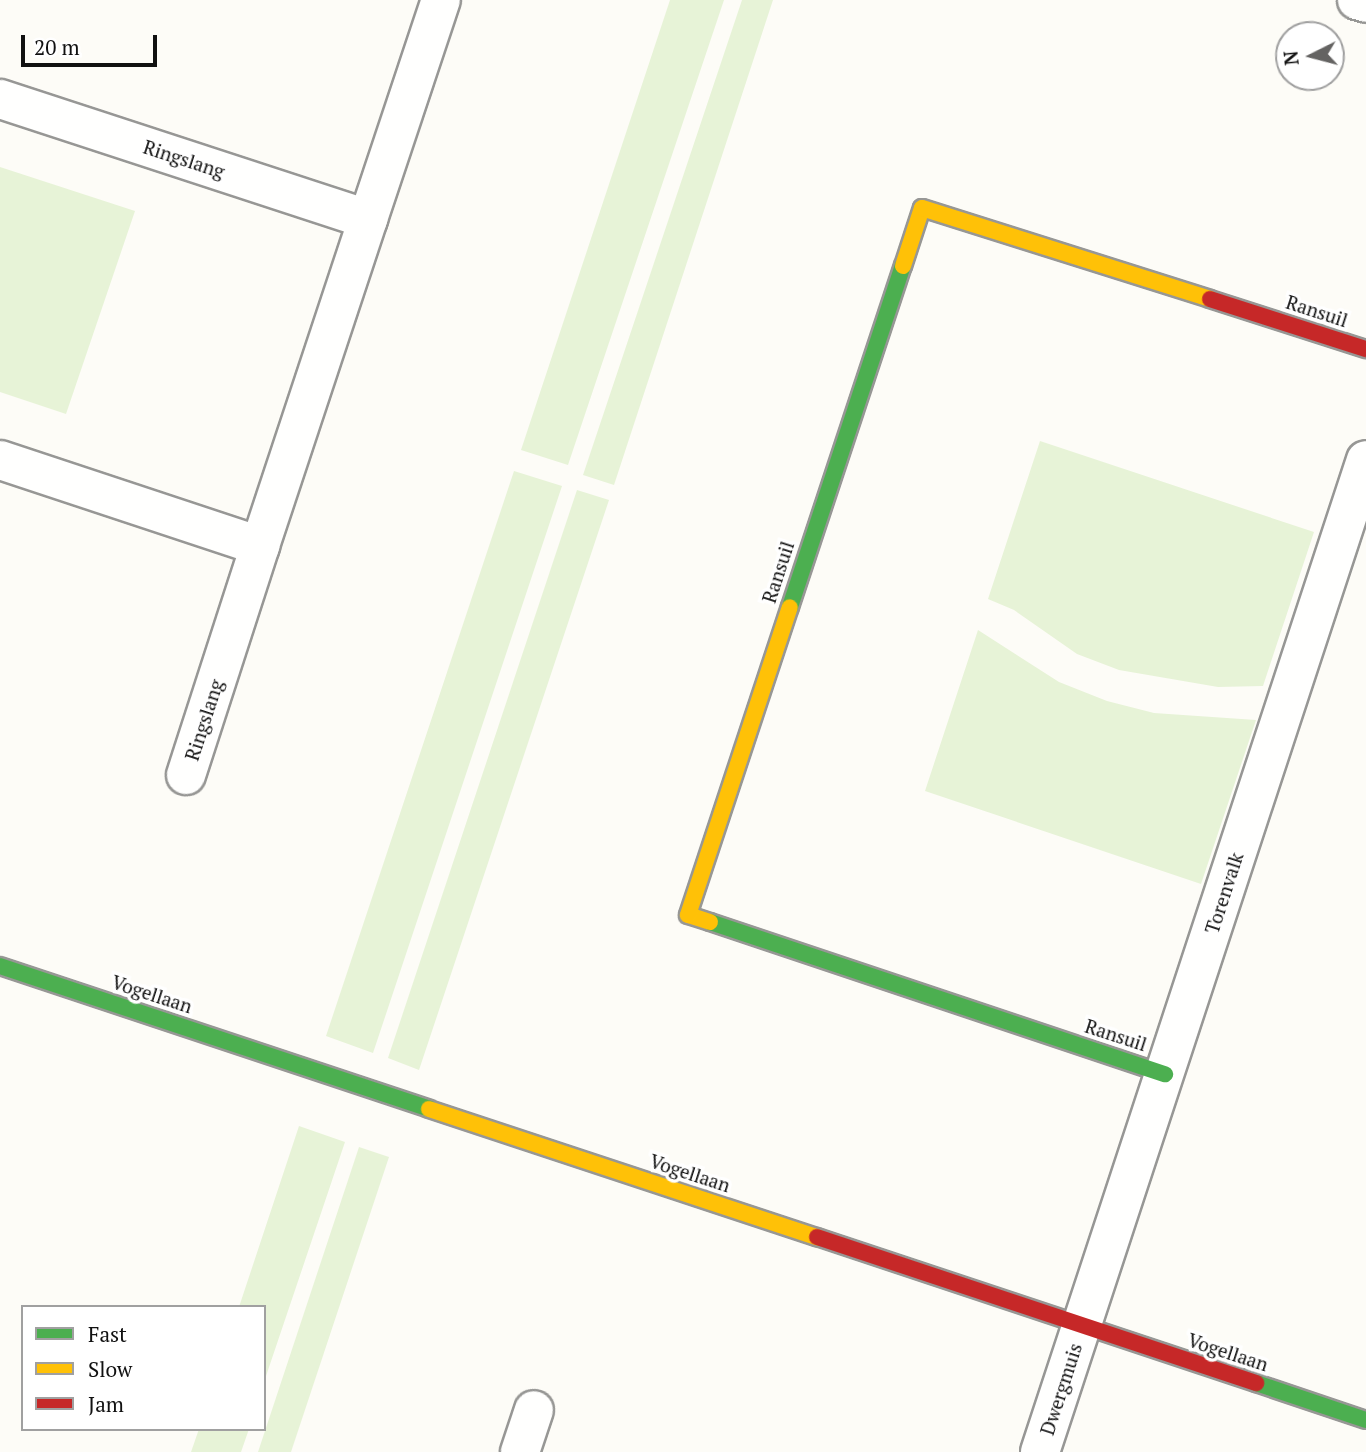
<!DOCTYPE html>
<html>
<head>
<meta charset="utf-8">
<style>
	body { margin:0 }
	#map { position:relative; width:1366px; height:1452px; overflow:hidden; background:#fdfcf7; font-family:"PT Serif",serif }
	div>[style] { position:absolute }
	.green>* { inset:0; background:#e7f3d7 }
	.roads { filter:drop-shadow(2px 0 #979795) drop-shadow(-2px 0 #979795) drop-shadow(0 2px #979795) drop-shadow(0 -2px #979795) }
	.street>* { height:38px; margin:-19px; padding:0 19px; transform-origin:19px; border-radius:19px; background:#fffffe }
	.fast>* { height:16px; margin:-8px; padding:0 8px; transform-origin:8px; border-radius:8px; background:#4caf50 }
	.slow>* { height:16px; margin:-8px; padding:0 8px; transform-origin:8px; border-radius:8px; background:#ffc107 }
	.jam>* { height:16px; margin:-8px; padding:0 8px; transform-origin:8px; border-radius:8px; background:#c62828 }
	span { translate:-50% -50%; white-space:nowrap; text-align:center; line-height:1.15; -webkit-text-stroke:7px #fff; paint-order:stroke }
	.street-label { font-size:19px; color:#111 }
	.legend { position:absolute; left:21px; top:1305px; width:245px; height:126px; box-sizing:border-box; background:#fff; border:2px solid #a0a0a0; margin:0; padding:9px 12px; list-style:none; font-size:21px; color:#111 }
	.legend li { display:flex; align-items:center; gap:14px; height:35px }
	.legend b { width:35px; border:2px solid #a0a0a0 }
	.north { position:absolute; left:1275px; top:21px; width:70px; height:70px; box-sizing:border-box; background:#fff; border:2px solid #a0a0a0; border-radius:50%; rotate:264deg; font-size:19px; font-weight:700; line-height:28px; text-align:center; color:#111 }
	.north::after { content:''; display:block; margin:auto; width:24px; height:32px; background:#646362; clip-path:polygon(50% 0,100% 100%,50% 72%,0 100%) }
	.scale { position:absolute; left:21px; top:35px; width:136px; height:32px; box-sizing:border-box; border:4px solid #111; border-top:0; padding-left:9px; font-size:21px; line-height:24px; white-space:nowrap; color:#111; -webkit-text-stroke:5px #fff; paint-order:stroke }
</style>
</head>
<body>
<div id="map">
	<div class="green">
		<i style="clip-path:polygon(670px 0,724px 0,568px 465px,521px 450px)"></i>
		<i style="clip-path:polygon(742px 0,773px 0,614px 485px,583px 475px)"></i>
		<i style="clip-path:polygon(0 167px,135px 211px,66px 414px,0 392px)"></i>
		<i style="clip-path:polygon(1040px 441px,1314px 532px,1263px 686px,1218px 687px,1119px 670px,1077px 654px,1014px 610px,988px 599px)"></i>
		<i style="clip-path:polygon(514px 471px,562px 486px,373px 1053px,326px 1036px)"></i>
		<i style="clip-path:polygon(577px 490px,609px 500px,419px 1070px,388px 1058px)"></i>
		<i style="clip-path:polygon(978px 630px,1059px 682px,1107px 701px,1154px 713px,1256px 720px,1201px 884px,925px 791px)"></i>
		<i style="clip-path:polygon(299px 1126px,345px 1142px,264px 1382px,264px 1307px,239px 1307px)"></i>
		<i style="clip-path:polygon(359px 1147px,389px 1157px,291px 1452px,258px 1452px)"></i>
		<i style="clip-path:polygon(199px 1429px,249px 1429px,241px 1452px,191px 1452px)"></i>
	</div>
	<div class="roads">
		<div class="street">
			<i style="left:1357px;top:0;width:9px;rotate:18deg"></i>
			<i style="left:0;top:99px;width:387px;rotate:18.1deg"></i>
			<i style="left:368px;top:219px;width:344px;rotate:108.3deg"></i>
			<i style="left:260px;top:546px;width:274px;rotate:-161.7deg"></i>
			<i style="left:368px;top:219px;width:231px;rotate:-71.6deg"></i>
			<i style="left:186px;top:775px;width:241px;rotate:-72.1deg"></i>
			<i style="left:520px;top:1452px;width:44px;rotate:-71.6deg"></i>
			<i style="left:1040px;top:1452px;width:1044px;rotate:-71.81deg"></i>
		</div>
		<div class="fast">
			<i style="left:790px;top:607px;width:359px;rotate:-71.7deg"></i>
			<i style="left:710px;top:922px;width:480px;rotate:18.5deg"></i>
			<i style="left:0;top:966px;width:452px;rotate:18.4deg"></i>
			<i style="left:1256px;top:1383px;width:116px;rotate:18.6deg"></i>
		</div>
		<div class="slow">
			<i style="left:903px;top:266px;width:61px;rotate:-71.9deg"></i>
			<i style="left:922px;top:208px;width:302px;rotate:17.5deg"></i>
			<i style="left:710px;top:922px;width:23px;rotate:-162deg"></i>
			<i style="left:688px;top:915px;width:324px;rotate:-71.7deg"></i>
			<i style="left:429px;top:1109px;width:409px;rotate:18.3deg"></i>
		</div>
		<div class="jam">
			<i style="left:1210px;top:299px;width:164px;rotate:17.8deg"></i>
			<i style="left:817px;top:1237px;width:463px;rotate:18.4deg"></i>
		</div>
	</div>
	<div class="street-label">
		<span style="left:184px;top:159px;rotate:18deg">Ringslang</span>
		<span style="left:1317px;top:311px;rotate:18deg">Ransuil</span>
		<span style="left:778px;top:572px;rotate:-72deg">Ransuil</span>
		<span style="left:204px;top:720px;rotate:-72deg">Ringslang</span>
		<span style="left:1224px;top:893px;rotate:-72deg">Torenvalk</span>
		<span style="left:152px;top:994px;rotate:18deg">Vogellaan</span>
		<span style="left:1116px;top:1035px;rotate:18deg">Ransuil</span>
		<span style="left:690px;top:1173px;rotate:18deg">Vogellaan</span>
		<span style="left:1228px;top:1352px;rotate:18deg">Vogellaan</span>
		<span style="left:1061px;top:1389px;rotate:-72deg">Dwergmuis</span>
	</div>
	<ul class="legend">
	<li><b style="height:9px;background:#4caf50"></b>Fast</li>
	<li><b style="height:9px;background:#ffc107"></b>Slow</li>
	<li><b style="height:9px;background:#c62828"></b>Jam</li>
	</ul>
	<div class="north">N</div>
	<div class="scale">20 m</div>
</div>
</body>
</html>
